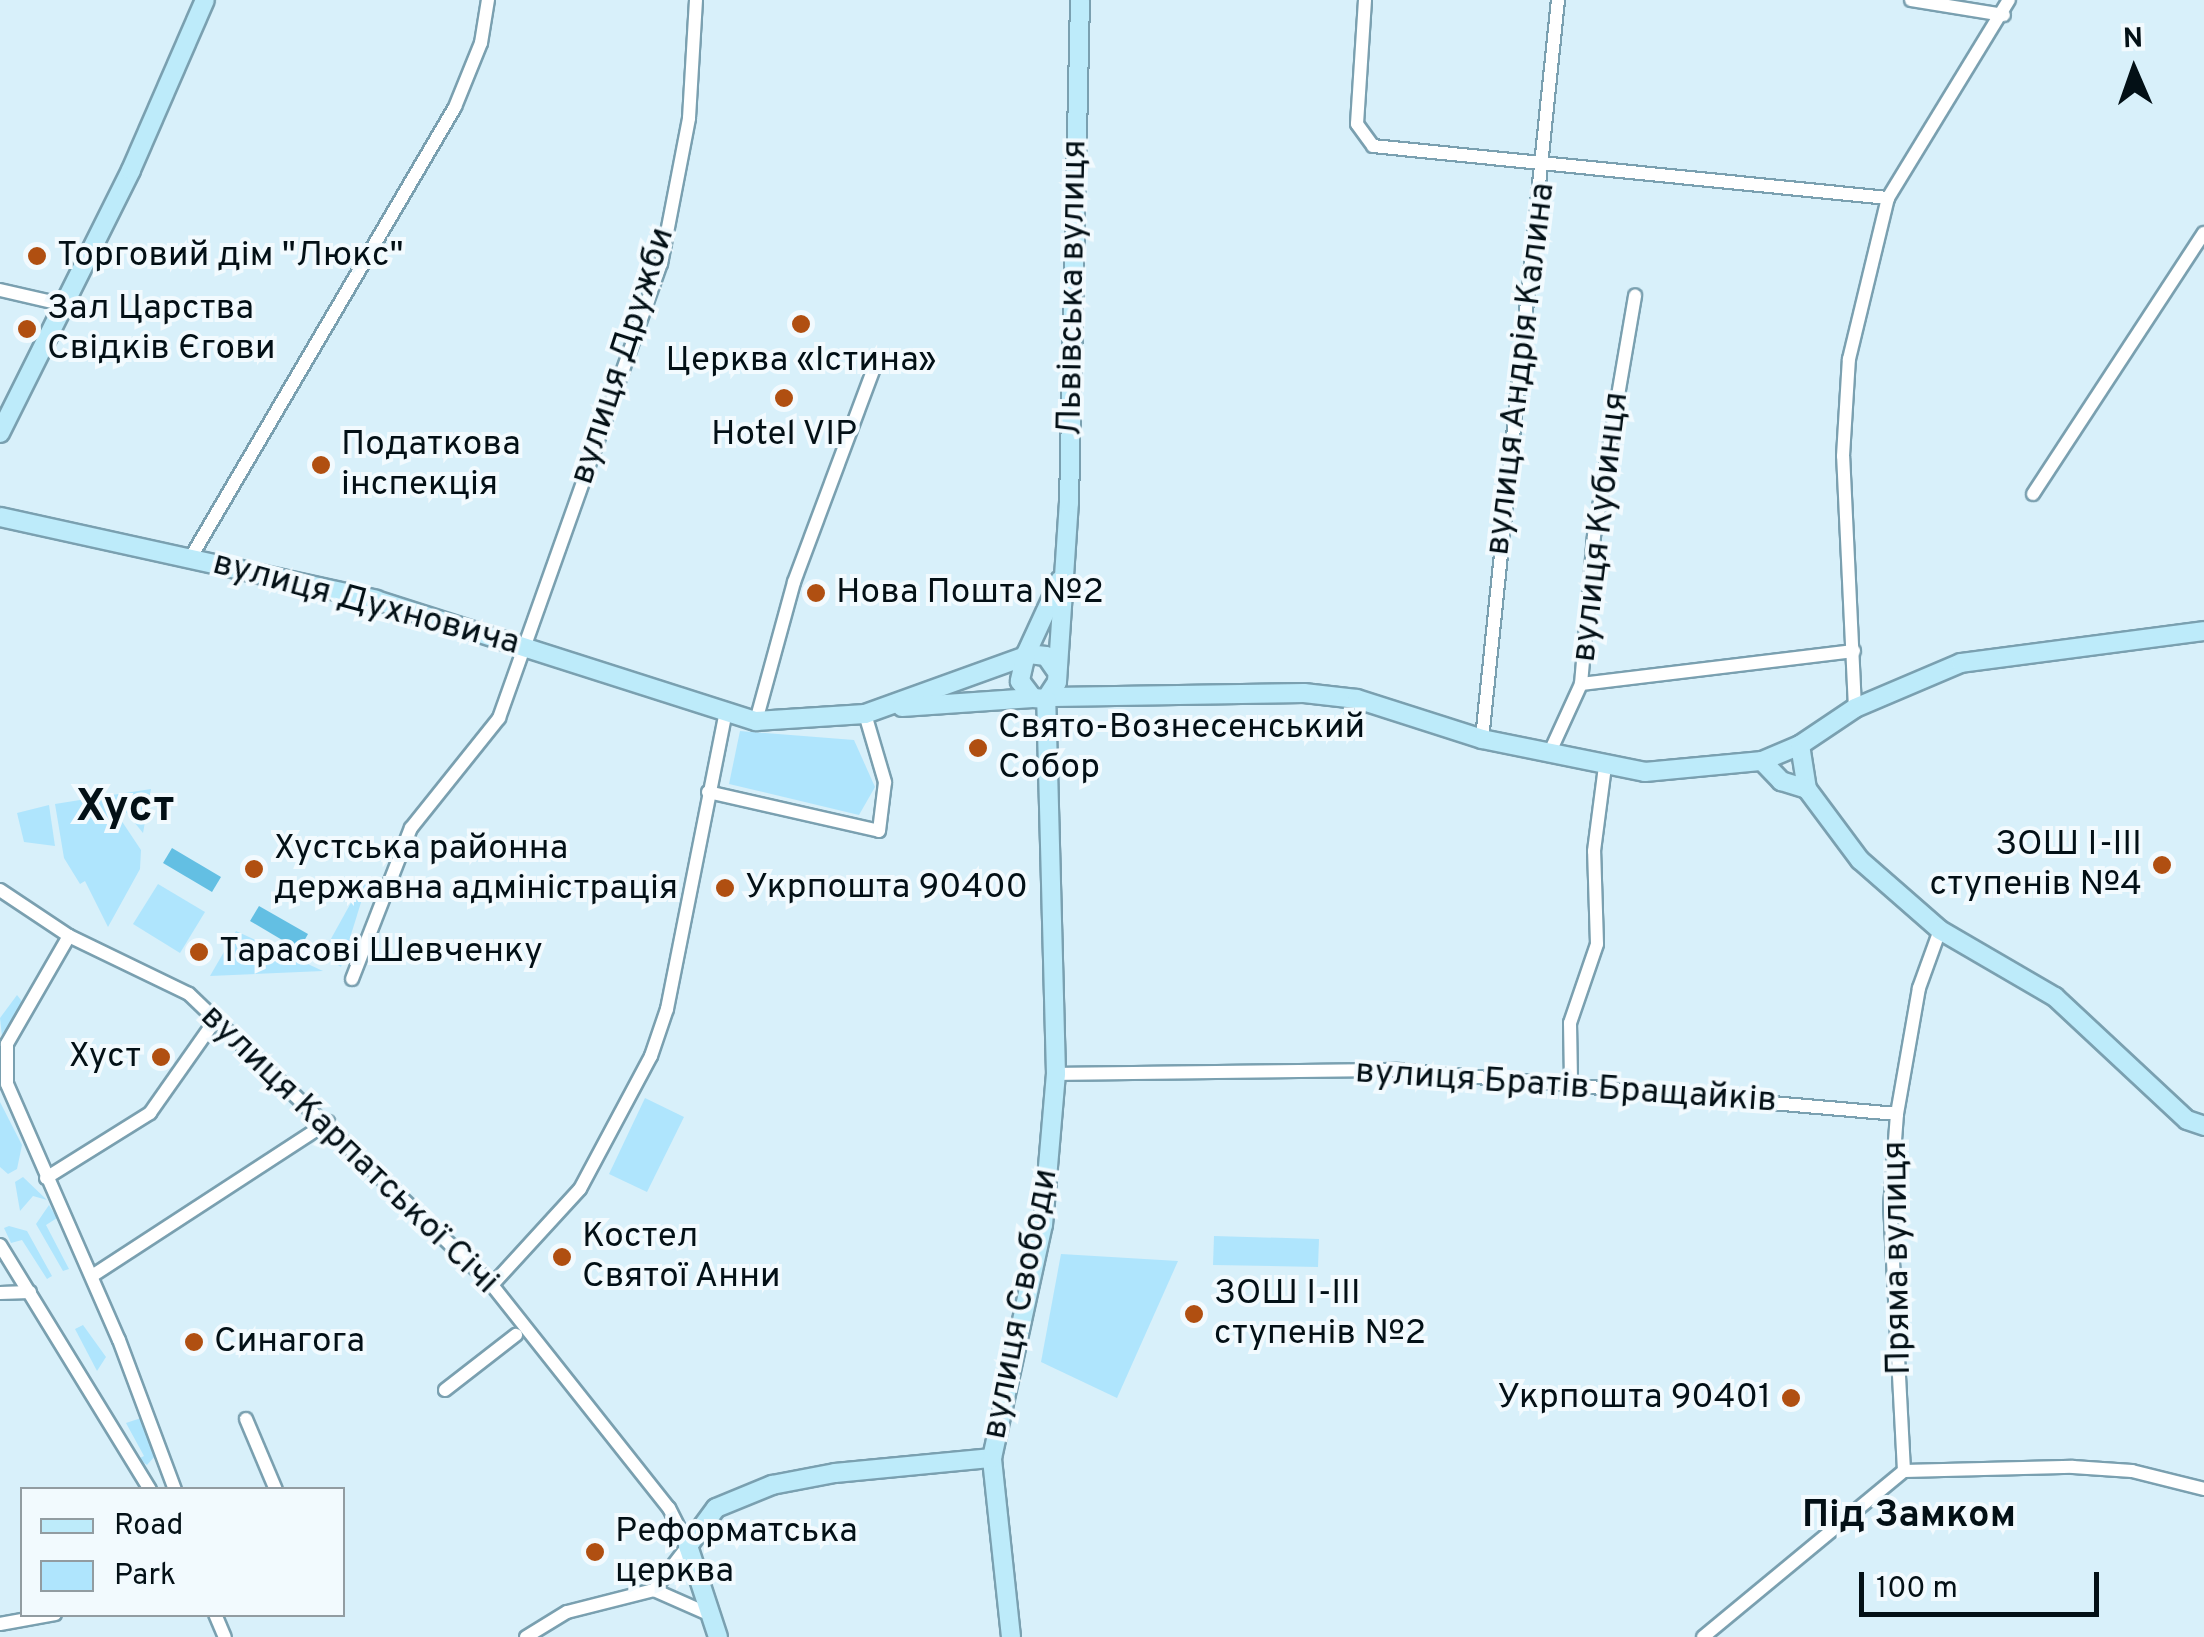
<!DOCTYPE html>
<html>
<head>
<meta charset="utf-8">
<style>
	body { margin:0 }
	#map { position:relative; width:2204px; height:1637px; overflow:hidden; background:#d8f0fa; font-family:Overpass,sans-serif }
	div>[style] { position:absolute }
	.green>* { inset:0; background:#afe5fd }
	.forest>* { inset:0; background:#63bfe3 }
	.roads { filter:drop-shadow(2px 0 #7aa0b0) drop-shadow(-2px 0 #7aa0b0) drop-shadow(0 2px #7aa0b0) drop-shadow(0 -2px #7aa0b0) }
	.street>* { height:12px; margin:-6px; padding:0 6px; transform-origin:6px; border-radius:6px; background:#fff }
	.secondary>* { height:18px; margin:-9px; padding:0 9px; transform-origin:9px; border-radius:9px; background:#bdebfa }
	.dots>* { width:28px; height:28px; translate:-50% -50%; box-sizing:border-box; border:5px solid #f2fafe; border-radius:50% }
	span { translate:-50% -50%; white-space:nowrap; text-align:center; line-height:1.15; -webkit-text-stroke:8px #f2fafe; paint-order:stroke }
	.poi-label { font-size:35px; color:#031016 }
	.left { translate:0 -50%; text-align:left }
	.right { translate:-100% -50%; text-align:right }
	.street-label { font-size:35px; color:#031016 }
	.neighbourhood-label { font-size:38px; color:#031016; font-weight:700 }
	.district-label { font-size:45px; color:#031016; font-weight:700 }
	.legend { position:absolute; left:20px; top:1487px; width:325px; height:130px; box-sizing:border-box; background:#f2fafe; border:2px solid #929ca1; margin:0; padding:12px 18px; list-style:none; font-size:30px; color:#031016 }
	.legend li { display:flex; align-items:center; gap:20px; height:50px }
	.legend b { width:50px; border:2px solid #929ca1 }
	.north { position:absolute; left:2084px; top:20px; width:100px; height:100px; -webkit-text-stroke:8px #f2fafe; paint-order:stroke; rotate:358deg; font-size:28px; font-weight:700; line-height:40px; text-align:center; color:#031016 }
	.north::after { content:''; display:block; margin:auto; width:35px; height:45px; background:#031016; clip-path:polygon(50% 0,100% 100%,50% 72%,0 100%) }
	.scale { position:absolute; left:1859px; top:1572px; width:240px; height:45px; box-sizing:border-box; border:5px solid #031016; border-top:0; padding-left:12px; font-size:30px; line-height:35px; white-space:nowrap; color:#031016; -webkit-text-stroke:8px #f2fafe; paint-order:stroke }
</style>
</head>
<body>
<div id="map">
	<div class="green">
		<i style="clip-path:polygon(740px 731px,854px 740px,875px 787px,859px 815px,729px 784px)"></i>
		<i style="clip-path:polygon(151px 789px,143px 833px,112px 795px)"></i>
		<i style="clip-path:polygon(105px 796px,141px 850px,140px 869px,108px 927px,85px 881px,80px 884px,64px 858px,55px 804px)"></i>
		<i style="clip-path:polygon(49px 805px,55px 846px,24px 842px,17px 813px)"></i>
		<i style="clip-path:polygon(363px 881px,367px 883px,341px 967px,322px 955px)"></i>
		<i style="clip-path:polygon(158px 884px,205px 912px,180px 953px,133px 924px)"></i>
		<i style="clip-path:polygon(236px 931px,323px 971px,210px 976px)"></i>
		<i style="clip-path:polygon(17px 995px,25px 1005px,3px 1046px,0 1018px)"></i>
		<i style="clip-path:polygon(645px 1098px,684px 1117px,647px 1192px,609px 1174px)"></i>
		<i style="clip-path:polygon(0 1102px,22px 1145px,17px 1169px,8px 1174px,0 1167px)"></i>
		<i style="clip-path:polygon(23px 1177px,47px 1200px,33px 1196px,20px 1211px,15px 1182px)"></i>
		<i style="clip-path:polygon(49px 1205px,57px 1218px,46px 1225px,69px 1269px,63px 1271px,36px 1224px)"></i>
		<i style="clip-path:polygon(9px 1226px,27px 1231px,52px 1276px,47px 1279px,22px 1240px,11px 1243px,4px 1228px)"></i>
		<i style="clip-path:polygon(1214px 1236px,1319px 1239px,1318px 1267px,1213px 1265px)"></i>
		<i style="clip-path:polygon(1061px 1254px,1178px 1261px,1117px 1398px,1041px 1362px)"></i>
		<i style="clip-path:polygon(83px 1325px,106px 1357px,97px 1371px,75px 1329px)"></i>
		<i style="clip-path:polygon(141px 1418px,155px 1456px,147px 1465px,138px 1459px,144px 1456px,126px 1423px)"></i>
	</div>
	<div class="forest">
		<i style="clip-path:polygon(172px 848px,221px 877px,212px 892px,163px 863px)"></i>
		<i style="clip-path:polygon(259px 906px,308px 934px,299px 950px,250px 921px)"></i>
	</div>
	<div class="roads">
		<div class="street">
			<i style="left:1365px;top:0;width:124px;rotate:93.7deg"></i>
			<i style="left:1357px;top:124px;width:27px;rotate:54deg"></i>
			<i style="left:1373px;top:146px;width:518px;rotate:5.77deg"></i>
			<i style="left:1911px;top:0;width:94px;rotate:9.2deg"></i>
			<i style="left:0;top:290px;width:63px;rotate:12.9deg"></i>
			<i style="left:2033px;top:494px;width:312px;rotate:-56.8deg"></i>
			<i style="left:191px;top:557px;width:522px;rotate:-59.6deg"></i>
			<i style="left:455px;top:107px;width:69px;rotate:-67.9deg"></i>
			<i style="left:481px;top:43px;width:44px;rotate:-80.8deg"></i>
			<i style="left:1581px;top:684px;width:275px;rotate:-6.9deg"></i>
			<i style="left:1855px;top:708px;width:252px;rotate:-92.7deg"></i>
			<i style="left:1843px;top:456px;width:97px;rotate:-86.5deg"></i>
			<i style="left:1849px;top:359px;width:166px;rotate:-76.4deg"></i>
			<i style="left:1888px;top:198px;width:232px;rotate:-58.6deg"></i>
			<i style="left:756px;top:721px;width:144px;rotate:-74.7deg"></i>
			<i style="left:794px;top:582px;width:237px;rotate:-69.5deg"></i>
			<i style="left:1482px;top:739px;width:743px;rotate:-84.13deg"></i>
			<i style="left:1549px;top:754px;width:77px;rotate:-65.4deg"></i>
			<i style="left:1581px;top:684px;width:149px;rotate:-85deg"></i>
			<i style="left:1594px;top:536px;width:244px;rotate:-80.3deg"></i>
			<i style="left:708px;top:792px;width:175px;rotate:12.8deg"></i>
			<i style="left:879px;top:831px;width:49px;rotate:-83deg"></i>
			<i style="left:885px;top:782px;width:71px;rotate:-106.4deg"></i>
			<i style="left:0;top:890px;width:83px;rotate:33.7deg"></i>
			<i style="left:69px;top:936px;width:133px;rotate:25.8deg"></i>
			<i style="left:189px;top:994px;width:420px;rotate:43.8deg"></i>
			<i style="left:492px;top:1285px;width:285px;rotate:51.6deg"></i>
			<i style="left:669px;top:1508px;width:42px;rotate:63.4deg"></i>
			<i style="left:688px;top:1546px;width:56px;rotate:127.7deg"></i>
			<i style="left:69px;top:936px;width:125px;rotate:119.9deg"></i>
			<i style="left:7px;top:1044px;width:40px;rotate:90deg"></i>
			<i style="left:7px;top:1084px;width:279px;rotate:66.4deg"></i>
			<i style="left:119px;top:1340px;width:160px;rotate:69.5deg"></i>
			<i style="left:352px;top:979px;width:162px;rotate:-68.7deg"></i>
			<i style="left:411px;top:828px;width:141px;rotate:-51.3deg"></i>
			<i style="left:499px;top:718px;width:482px;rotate:-70.4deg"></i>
			<i style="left:661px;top:264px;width:149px;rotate:-79.1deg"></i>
			<i style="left:689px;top:118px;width:118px;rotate:-86.6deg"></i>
			<i style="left:1056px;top:1074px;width:341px;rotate:-0.7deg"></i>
			<i style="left:1397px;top:1070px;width:502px;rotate:5.03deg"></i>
			<i style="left:1571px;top:1080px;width:57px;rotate:-91deg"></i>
			<i style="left:1570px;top:1023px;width:83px;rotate:-71.1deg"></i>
			<i style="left:1597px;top:944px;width:93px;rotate:-91.8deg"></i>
			<i style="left:1594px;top:851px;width:86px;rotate:-82.6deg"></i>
			<i style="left:46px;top:1178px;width:123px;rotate:-32deg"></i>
			<i style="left:150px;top:1113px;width:111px;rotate:-54.9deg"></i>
			<i style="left:0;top:1245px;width:287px;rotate:58.5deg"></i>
			<i style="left:92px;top:1276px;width:282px;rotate:-33.1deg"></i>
			<i style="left:492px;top:1285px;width:130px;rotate:-47.5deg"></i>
			<i style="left:580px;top:1189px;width:151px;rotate:-61.9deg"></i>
			<i style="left:651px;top:1056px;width:50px;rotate:-71.2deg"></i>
			<i style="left:667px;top:1009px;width:299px;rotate:-78.8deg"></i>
			<i style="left:0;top:1293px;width:30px;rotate:-2deg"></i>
			<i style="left:445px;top:1390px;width:90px;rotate:-37.8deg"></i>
			<i style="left:246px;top:1419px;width:77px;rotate:67.1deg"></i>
			<i style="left:1904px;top:1471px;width:264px;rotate:-93deg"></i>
			<i style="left:1890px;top:1207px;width:93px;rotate:-85.7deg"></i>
			<i style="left:1897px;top:1114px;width:128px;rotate:-80.1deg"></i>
			<i style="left:1919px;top:988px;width:62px;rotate:-70.1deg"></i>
			<i style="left:215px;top:1614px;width:25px;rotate:67deg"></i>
			<i style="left:0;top:1624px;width:56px;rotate:-10.3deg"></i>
			<i style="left:526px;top:1637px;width:48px;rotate:-31.4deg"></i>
			<i style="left:567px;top:1612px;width:90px;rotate:-14.2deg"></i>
			<i style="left:654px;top:1590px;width:62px;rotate:23.7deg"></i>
			<i style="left:1703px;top:1637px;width:261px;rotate:-39.6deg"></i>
			<i style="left:1904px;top:1471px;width:169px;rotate:-1.4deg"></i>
			<i style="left:2073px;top:1467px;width:59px;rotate:3.9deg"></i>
			<i style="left:2132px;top:1471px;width:74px;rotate:14deg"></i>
		</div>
		<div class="secondary">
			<i style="left:0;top:433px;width:294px;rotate:-63.5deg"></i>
			<i style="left:131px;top:170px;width:185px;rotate:-66.5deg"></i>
			<i style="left:0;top:517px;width:385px;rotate:12.4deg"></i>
			<i style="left:376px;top:600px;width:399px;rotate:17.7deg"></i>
			<i style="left:756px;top:721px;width:109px;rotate:-3.7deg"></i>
			<i style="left:865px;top:714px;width:168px;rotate:-19.8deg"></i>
			<i style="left:1026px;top:654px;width:81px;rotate:-65.3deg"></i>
			<i style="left:1055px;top:669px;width:16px;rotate:-125deg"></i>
			<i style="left:1046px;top:656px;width:20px;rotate:-174deg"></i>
			<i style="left:1026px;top:654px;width:28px;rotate:103deg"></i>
			<i style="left:1020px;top:681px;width:21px;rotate:53deg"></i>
			<i style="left:1033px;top:698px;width:13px;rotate:4deg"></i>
			<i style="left:1046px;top:699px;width:20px;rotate:-57deg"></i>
			<i style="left:1057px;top:682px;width:179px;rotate:-86.2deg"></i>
			<i style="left:1069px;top:503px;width:503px;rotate:-88.75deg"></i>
			<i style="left:1053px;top:697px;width:251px;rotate:-0.9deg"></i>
			<i style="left:1304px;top:693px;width:53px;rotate:6.5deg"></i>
			<i style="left:1357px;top:699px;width:131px;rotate:17.7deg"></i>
			<i style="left:1482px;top:739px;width:166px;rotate:11.4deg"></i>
			<i style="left:1645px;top:772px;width:118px;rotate:-5.4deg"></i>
			<i style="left:1762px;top:761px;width:41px;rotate:-22.8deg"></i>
			<i style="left:1800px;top:745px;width:66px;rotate:-33.9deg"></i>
			<i style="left:1855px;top:708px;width:115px;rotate:-23deg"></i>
			<i style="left:1961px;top:663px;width:245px;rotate:-7.5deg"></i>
			<i style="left:902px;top:707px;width:131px;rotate:-3.9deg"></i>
			<i style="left:1800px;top:745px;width:45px;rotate:81deg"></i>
			<i style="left:1807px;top:789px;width:89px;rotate:53.3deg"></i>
			<i style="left:1860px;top:860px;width:106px;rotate:41.2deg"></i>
			<i style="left:1940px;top:930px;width:133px;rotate:30.2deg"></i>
			<i style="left:2055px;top:997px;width:180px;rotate:43deg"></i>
			<i style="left:2187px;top:1120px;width:18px;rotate:19deg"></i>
			<i style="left:1762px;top:761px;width:28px;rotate:46deg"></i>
			<i style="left:1781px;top:781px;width:27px;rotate:17deg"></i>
			<i style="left:718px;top:1637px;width:96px;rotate:-108.2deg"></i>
			<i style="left:688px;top:1546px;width:47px;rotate:-53.6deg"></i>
			<i style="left:716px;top:1508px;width:61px;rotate:-22.3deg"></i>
			<i style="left:772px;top:1485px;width:64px;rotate:-10.8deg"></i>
			<i style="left:835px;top:1473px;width:158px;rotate:-5.5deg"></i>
			<i style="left:1011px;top:1637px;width:180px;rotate:-96.1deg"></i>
			<i style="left:992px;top:1458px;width:239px;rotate:-77.7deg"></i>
			<i style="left:1043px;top:1225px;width:152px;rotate:-85.1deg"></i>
			<i style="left:1056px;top:1074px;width:375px;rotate:-91.5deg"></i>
		</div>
	</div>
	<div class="dots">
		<i style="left:37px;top:256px;background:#b04f11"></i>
		<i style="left:801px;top:324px;background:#b04f11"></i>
		<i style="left:27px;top:329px;background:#b04f11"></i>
		<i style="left:784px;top:398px;background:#b04f11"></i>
		<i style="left:321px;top:465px;background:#b04f11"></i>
		<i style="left:816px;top:593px;background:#b04f11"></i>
		<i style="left:978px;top:748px;background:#b04f11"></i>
		<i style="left:2162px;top:865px;background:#b04f11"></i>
		<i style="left:254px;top:869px;background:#b04f11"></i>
		<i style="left:725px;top:888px;background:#b04f11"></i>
		<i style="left:199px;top:952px;background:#b04f11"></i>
		<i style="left:161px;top:1057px;background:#b04f11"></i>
		<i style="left:562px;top:1257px;background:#b04f11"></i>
		<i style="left:1194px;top:1314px;background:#b04f11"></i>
		<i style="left:194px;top:1342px;background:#b04f11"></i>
		<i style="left:1791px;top:1398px;background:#b04f11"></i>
		<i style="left:595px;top:1552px;background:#b04f11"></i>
	</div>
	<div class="poi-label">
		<span class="left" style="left:57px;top:256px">Торговий дім "Люкс"</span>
		<span class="left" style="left:47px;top:329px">Зал Царства<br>Свідків Єгови</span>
		<span style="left:801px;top:361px">Церква «Істина»</span>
		<span style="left:784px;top:435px">Hotel VIP</span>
		<span class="left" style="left:341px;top:465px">Податкова<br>інспекція</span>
		<span class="left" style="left:836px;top:593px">Нова Пошта №2</span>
		<span class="left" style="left:998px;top:748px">Свято-Вознесенський<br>Собор</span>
		<span class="right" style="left:2142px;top:865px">ЗОШ І-ІІІ<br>ступенів №4</span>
		<span class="left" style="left:274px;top:869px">Хустська районна<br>державна адміністрація</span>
		<span class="left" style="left:745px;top:888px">Укрпошта 90400</span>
		<span class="left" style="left:219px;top:952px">Тарасові Шевченку</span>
		<span class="right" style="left:141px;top:1057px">Хуст</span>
		<span class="left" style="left:582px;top:1257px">Костел<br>Святої Анни</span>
		<span class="left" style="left:1214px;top:1314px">ЗОШ І-ІІІ<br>ступенів №2</span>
		<span class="left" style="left:214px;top:1342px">Синагога</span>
		<span class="right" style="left:1771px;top:1398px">Укрпошта 90401</span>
		<span class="left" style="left:615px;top:1552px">Реформатська<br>церква</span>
	</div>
	<div class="street-label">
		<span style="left:1073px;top:288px;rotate:-89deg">Львівська вулиця</span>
		<span style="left:623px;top:356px;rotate:-72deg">вулиця Дружби</span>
		<span style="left:1521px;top:369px;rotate:-83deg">вулиця Андрія Калина</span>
		<span style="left:1601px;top:527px;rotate:-83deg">вулиця Кубинця</span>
		<span style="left:366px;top:604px;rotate:15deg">вулиця Духновича</span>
		<span style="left:1566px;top:1087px;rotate:4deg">вулиця Братів Бращайків</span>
		<span style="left:349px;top:1150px;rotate:44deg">вулиця Карпатської Січі</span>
		<span style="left:1898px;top:1258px;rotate:-91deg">Пряма вулиця</span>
		<span style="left:1021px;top:1304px;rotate:-79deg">вулиця Свободи</span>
	</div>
	<div class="neighbourhood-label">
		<span style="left:1909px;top:1517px">Під Замком</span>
	</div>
	<div class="district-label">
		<span style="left:125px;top:809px">Хуст</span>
	</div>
	<ul class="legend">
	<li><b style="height:12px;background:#bdebfa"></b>Road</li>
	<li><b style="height:28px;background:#afe5fd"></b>Park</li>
	</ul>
	<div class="north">N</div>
	<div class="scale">100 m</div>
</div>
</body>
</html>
